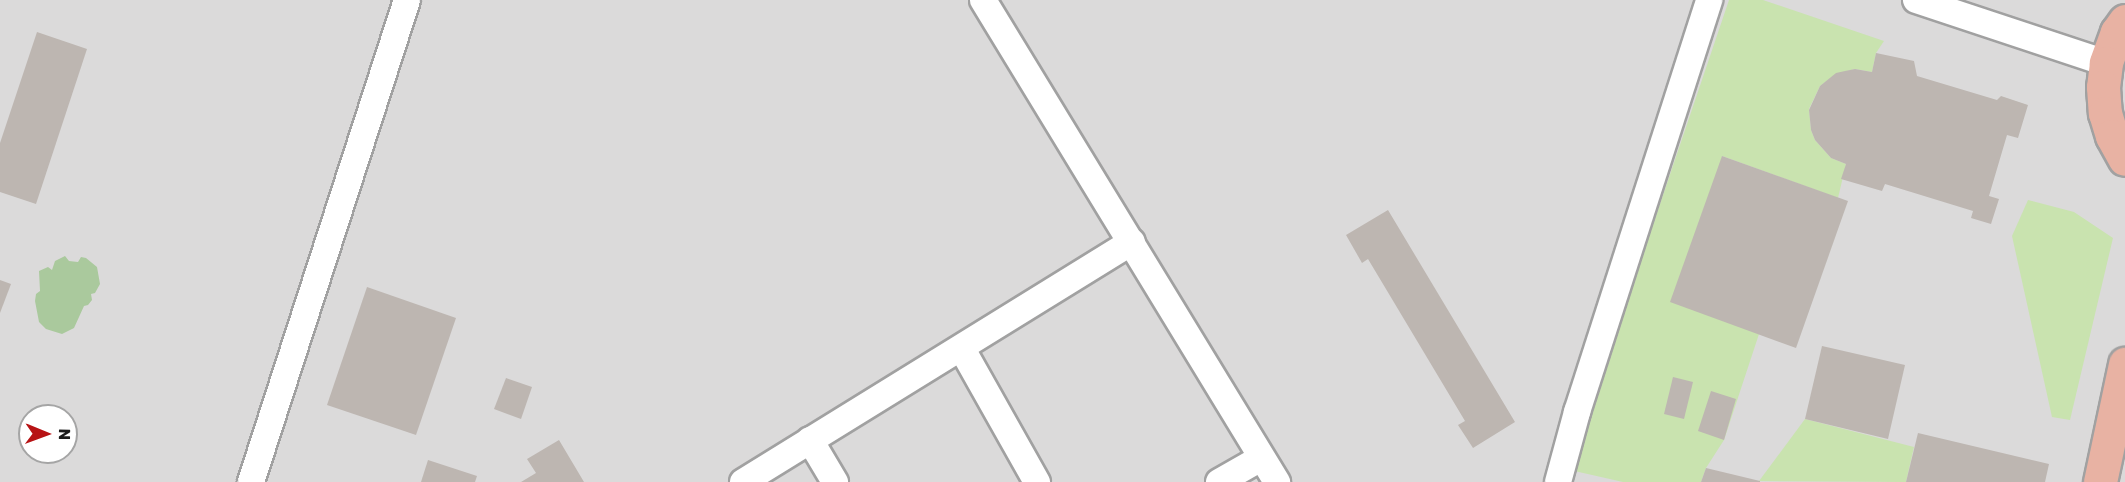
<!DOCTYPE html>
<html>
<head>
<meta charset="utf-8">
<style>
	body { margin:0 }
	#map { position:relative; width:2125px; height:482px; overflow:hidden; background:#edeae4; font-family:Rubik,sans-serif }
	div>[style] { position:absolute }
	.residential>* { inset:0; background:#dbdada }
	.grass>* { inset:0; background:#c9e3af }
	.forest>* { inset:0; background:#aac99d }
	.building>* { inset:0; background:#bdb6b1 }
	.roads { filter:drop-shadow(2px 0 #a1a1a1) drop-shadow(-2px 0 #a1a1a1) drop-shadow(0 2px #a1a1a1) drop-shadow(0 -2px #a1a1a1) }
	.minor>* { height:26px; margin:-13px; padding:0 13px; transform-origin:13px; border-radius:13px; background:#fff }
	.trunk>* { height:33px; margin:-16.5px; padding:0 16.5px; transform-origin:16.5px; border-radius:16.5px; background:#e8b2a3 }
	span { translate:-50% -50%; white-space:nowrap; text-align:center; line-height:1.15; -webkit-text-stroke:5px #fff; paint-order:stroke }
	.north { position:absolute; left:18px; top:404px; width:60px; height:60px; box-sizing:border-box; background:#fff; border:2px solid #a5a5a5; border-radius:50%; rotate:91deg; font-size:16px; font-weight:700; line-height:24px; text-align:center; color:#1d1d1d }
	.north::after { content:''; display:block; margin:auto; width:21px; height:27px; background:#b71315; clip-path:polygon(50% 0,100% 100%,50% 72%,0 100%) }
</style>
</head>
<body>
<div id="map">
	<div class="residential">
		<i style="clip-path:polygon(evenodd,0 0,2125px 0,2125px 482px,0 482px,0 0,30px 416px,66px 416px,66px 452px,30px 452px,30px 416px)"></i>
	</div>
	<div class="grass">
		<i style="clip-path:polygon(1729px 0,1763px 0,1884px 41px,1876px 53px,1872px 72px,1855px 69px,1836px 74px,1820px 86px,1809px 109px,1811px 130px,1815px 140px,1831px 158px,1846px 164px,1838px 198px,1722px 156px,1759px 334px,1724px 440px,1706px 468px,1701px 482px,1623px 482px,1570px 470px)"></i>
		<i style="clip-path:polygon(2028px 200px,2074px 212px,2113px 238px,2070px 420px,2052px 417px,2012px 236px)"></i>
		<i style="clip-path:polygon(1805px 419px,1914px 447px,1906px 482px,1759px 481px)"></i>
	</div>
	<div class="forest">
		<i style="clip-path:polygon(65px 256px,69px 261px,78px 262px,81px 257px,86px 258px,97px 267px,100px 284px,95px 293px,91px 294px,92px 300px,88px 305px,84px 306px,74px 328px,62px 334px,46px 329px,39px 322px,35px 301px,36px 294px,40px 291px,39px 271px,48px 267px,52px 270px,55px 261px)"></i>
	</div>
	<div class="building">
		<i style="clip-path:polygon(37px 32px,87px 49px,36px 204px,0 192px,0 143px)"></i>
		<i style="clip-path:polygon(1876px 53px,1914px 61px,1917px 76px,1997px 100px,2001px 96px,2028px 105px,2018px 138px,2007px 135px,1989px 196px,1999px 199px,1991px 224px,1971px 218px,1973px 211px,1885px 184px,1882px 191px,1841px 179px,1846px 164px,1831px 158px,1815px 140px,1811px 130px,1809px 110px,1820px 86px,1836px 73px,1845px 71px,1855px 69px,1872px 72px)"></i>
		<i style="clip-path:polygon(1722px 156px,1848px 201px,1796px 348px,1670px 302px)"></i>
		<i style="clip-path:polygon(1388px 210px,1515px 422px,1473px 448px,1458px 425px,1465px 421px,1368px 259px,1362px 263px,1346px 235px)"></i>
		<i style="clip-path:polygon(0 280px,11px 284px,0 313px)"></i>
		<i style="clip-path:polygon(367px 287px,456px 318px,416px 435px,327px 405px)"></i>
		<i style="clip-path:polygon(1822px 346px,1905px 365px,1888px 439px,1805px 419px)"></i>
		<i style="clip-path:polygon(1673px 377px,1693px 382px,1684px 419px,1664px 414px)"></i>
		<i style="clip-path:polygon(506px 378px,532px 387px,521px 419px,494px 409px)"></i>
		<i style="clip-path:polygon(1711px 391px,1736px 399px,1724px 440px,1698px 431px)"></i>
		<i style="clip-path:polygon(1918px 433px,2049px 464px,2045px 482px,1906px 482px)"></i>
		<i style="clip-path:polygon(559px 440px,584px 482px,521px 482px,536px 473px,527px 459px)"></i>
		<i style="clip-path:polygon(428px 460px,477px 476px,475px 482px,421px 482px)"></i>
		<i style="clip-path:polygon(1706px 468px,1760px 481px,1760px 482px,1701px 482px)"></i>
	</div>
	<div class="roads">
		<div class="minor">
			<i style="left:983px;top:0;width:565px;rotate:58.62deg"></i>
			<i style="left:1916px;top:0;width:200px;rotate:18.3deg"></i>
			<i style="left:962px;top:349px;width:153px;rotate:60.6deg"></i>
			<i style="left:810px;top:440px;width:49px;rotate:59.2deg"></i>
			<i style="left:251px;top:482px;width:507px;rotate:-72.07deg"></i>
			<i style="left:743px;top:482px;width:457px;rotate:-31.7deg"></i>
			<i style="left:1219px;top:482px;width:48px;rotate:-29.7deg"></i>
			<i style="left:1558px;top:482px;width:73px;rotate:-74.8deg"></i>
			<i style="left:1577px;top:412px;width:433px;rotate:-72.2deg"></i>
		</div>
		<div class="trunk">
			<i style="left:2125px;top:21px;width:14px;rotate:126deg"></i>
			<i style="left:2117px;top:32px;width:33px;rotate:110deg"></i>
			<i style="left:2106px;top:63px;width:24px;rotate:97deg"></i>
			<i style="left:2103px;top:87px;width:26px;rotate:86deg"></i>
			<i style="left:2105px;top:113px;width:24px;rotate:73deg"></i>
			<i style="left:2112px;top:136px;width:26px;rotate:61deg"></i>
			<i style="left:2100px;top:482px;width:121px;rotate:-78deg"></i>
		</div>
	</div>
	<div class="north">N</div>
</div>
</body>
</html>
